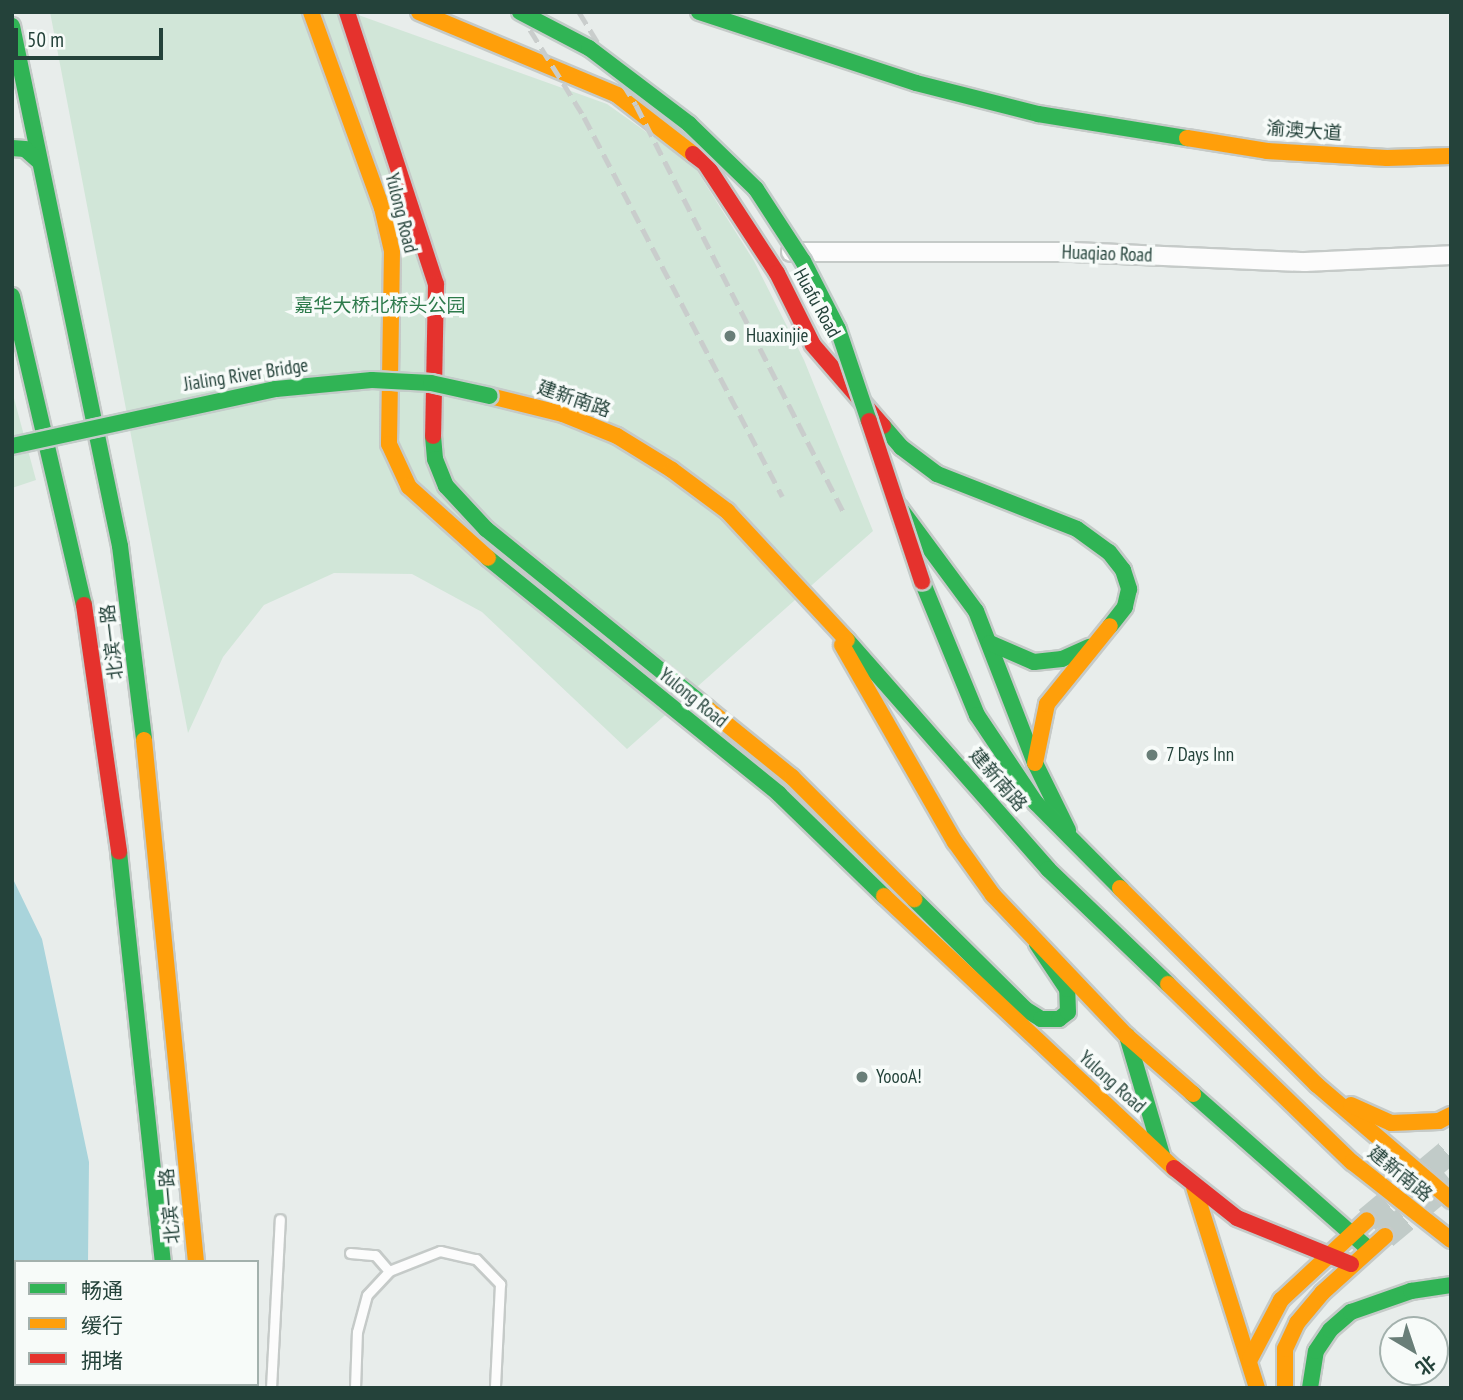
<!DOCTYPE html>
<html>
<head>
<meta charset="utf-8">
<style>
	body { margin:0 }
	#map { position:relative; width:1463px; height:1400px; overflow:hidden; background:#e8edeb; font-family:"PT Sans Narrow","Noto Sans SC",sans-serif }
	div>[style] { position:absolute }
	.green>* { inset:0; background:#d1e6d8 }
	.water>* { inset:0; background:#a9d4db }
	.secondary-tunnel>* { height:26px; margin-top:-13px; transform-origin:0; background:repeating-linear-gradient(90deg,#c1cbc8 0 26px,transparent 0 39px) }
	.roads { filter:drop-shadow(2px 0 #c5cac8) drop-shadow(-2px 0 #c5cac8) drop-shadow(0 2px #c5cac8) drop-shadow(0 -2px #c5cac8) }
	.lane>* { height:9px; margin:-4.5px; padding:0 4.5px; transform-origin:4.5px; border-radius:4.5px; background:#fcfcfc }
	.street>* { height:18px; margin:-9px; padding:0 9px; transform-origin:9px; border-radius:9px; background:#fcfcfc }
	.fast>* { height:16px; margin:-8px; padding:0 8px; transform-origin:8px; border-radius:8px; background:#30b455 }
	.slow>* { height:16px; margin:-8px; padding:0 8px; transform-origin:8px; border-radius:8px; background:#ff9f0a }
	.jam>* { height:16px; margin:-8px; padding:0 8px; transform-origin:8px; border-radius:8px; background:#e5322d }
	.rail>* { height:5px; margin-top:-2.5px; transform-origin:0; background:repeating-linear-gradient(90deg,#c9cdcc 0 14px,transparent 0 21px) }
	.bridges { filter:drop-shadow(2px 0 #c3ccc9) drop-shadow(-2px 0 #c3ccc9) drop-shadow(0 2px #c3ccc9) drop-shadow(0 -2px #c3ccc9) }
	.fast-bridge>* { height:16px; margin:-8px; padding:0 8px; transform-origin:8px; border-radius:8px; background:#30b455 }
	.jam-bridge>* { height:16px; margin:-8px; padding:0 8px; transform-origin:8px; border-radius:8px; background:#e5322d }
	.dots>* { width:19px; height:19px; translate:-50% -50%; box-sizing:border-box; border:4px solid #f7fbf9; border-radius:50% }
	span { translate:-50% -50%; white-space:nowrap; text-align:center; line-height:1.15; -webkit-text-stroke:7px #f7fbf9; paint-order:stroke }
	.street-label { font-size:19px; color:#24423a }
	.park-label { font-size:19px; color:#2d7a4b }
	.poi-label { font-size:19px; color:#24423a }
	.left { translate:0 -50%; text-align:left }
	.frame { position:absolute; inset:0; border:14px solid #24423a; pointer-events:none }
	.legend { position:absolute; left:14px; top:1260px; width:245px; height:126px; box-sizing:border-box; background:#f7fbf9; border:2px solid #a3b1ad; margin:0; padding:9px 12px; list-style:none; font-size:21px; color:#24423a }
	.legend li { display:flex; align-items:center; gap:14px; height:35px }
	.legend b { width:35px; border:2px solid #a3b1ad }
	.north { position:absolute; left:1379px; top:1316px; width:70px; height:70px; box-sizing:border-box; background:#f7fbf9; border:2px solid #a3b1ad; border-radius:50%; rotate:141deg; font-size:19px; font-weight:700; line-height:28px; text-align:center; color:#24423a }
	.north::after { content:''; display:block; margin:auto; width:24px; height:32px; background:#697e78; clip-path:polygon(50% 0,100% 100%,50% 72%,0 100%) }
	.scale { position:absolute; left:14px; top:28px; width:149px; height:32px; box-sizing:border-box; border:4px solid #24423a; border-top:0; padding-left:9px; font-size:21px; line-height:24px; white-space:nowrap; color:#24423a; -webkit-text-stroke:5px #f7fbf9; paint-order:stroke }
</style>
</head>
<body>
<div id="map">
	<div class="green">
		<i style="clip-path:polygon(50px 12px,350px 12px,607px 104px,694px 166px,754px 261px,804px 360px,873px 531px,627px 749px,482px 612px,412px 574px,334px 573px,264px 605px,223px 657px,188px 733px)"></i>
		<i style="clip-path:polygon(12px 391px,36px 480px,12px 488px)"></i>
	</div>
	<div class="water">
		<i style="clip-path:polygon(12px 877px,42px 939px,89px 1162px,88px 1262px,16px 1262px,16px 1384px,87px 1388px,12px 1388px)"></i>
	</div>
	<div class="secondary-tunnel">
		<i style="left:1367px;top:1220px;width:109px;rotate:-39.8deg"></i>
		<i style="left:1385px;top:1236px;width:86px;rotate:-39.8deg"></i>
	</div>
	<div class="roads">
		<div class="lane">
			<i style="left:350px;top:1253px;width:25px;rotate:5deg"></i>
			<i style="left:375px;top:1255px;width:21px;rotate:49deg"></i>
			<i style="left:271px;top:1388px;width:169px;rotate:-87deg"></i>
			<i style="left:355px;top:1388px;width:56px;rotate:-88deg"></i>
			<i style="left:357px;top:1332px;width:38px;rotate:-75deg"></i>
			<i style="left:367px;top:1295px;width:33px;rotate:-47deg"></i>
			<i style="left:389px;top:1271px;width:55px;rotate:-21.4deg"></i>
			<i style="left:440px;top:1251px;width:37px;rotate:13deg"></i>
			<i style="left:476px;top:1259px;width:35px;rotate:46deg"></i>
			<i style="left:500px;top:1284px;width:104px;rotate:92.8deg"></i>
		</div>
		<div class="street">
			<i style="left:791px;top:252px;width:282px"></i>
			<i style="left:1073px;top:252px;width:232px;rotate:2.5deg"></i>
			<i style="left:1305px;top:262px;width:146px;rotate:-2.7deg"></i>
		</div>
		<div class="fast">
			<i style="left:699px;top:12px;width:228px;rotate:18.1deg"></i>
			<i style="left:916px;top:83px;width:126px;rotate:14.3deg"></i>
			<i style="left:1038px;top:114px;width:151px;rotate:9.2deg"></i>
			<i style="left:12px;top:26px;width:531px;rotate:78.27deg"></i>
			<i style="left:120px;top:546px;width:195px;rotate:82.9deg"></i>
			<i style="left:12px;top:148px;width:13px;rotate:4deg"></i>
			<i style="left:25px;top:149px;width:20px;rotate:41deg"></i>
			<i style="left:12px;top:296px;width:317px;rotate:76.9deg"></i>
			<i style="left:883px;top:426px;width:28px;rotate:49deg"></i>
			<i style="left:901px;top:447px;width:45px;rotate:36.9deg"></i>
			<i style="left:937px;top:474px;width:150px;rotate:21.4deg"></i>
			<i style="left:1077px;top:529px;width:39px;rotate:36deg"></i>
			<i style="left:1109px;top:552px;width:23px;rotate:52deg"></i>
			<i style="left:1123px;top:570px;width:20px;rotate:72deg"></i>
			<i style="left:1129px;top:589px;width:18px;rotate:103deg"></i>
			<i style="left:1125px;top:607px;width:24px;rotate:128deg"></i>
			<i style="left:433px;top:436px;width:23px;rotate:85deg"></i>
			<i style="left:435px;top:459px;width:29px;rotate:68deg"></i>
			<i style="left:446px;top:486px;width:59px;rotate:47.1deg"></i>
			<i style="left:486px;top:529px;width:286px;rotate:39deg"></i>
			<i style="left:899px;top:507px;width:129px;rotate:53.5deg"></i>
			<i style="left:976px;top:611px;width:163px;rotate:68.8deg"></i>
			<i style="left:1035px;top:763px;width:75px;rotate:63.8deg"></i>
			<i style="left:488px;top:558px;width:375px;rotate:39deg"></i>
			<i style="left:779px;top:794px;width:146px;rotate:44.2deg"></i>
			<i style="left:922px;top:581px;width:145px;rotate:67.7deg"></i>
			<i style="left:977px;top:715px;width:106px;rotate:56.2deg"></i>
			<i style="left:1036px;top:803px;width:120px;rotate:45.3deg"></i>
			<i style="left:847px;top:640px;width:305px;rotate:48.7deg"></i>
			<i style="left:1048px;top:869px;width:166px;rotate:43.8deg"></i>
			<i style="left:990px;top:643px;width:48px;rotate:23.4deg"></i>
			<i style="left:1034px;top:662px;width:28px;rotate:-6deg"></i>
			<i style="left:1062px;top:659px;width:30px;rotate:-24deg"></i>
			<i style="left:119px;top:852px;width:412px;rotate:83.9deg"></i>
			<i style="left:914px;top:899px;width:156px;rotate:44.7deg"></i>
			<i style="left:1025px;top:1009px;width:19px;rotate:32deg"></i>
			<i style="left:1041px;top:1019px;width:18px"></i>
			<i style="left:1059px;top:1019px;width:11px;rotate:-38deg"></i>
			<i style="left:1068px;top:1012px;width:23px;rotate:-92deg"></i>
			<i style="left:1067px;top:989px;width:54px;rotate:-123.7deg"></i>
			<i style="left:1127px;top:1036px;width:124px;rotate:73.6deg"></i>
			<i style="left:1193px;top:1094px;width:235px;rotate:41.4deg"></i>
			<i style="left:1310px;top:1388px;width:37px;rotate:-81deg"></i>
			<i style="left:1316px;top:1351px;width:25px;rotate:-56deg"></i>
			<i style="left:1330px;top:1330px;width:28px;rotate:-41deg"></i>
			<i style="left:1351px;top:1312px;width:64px;rotate:-19.3deg"></i>
			<i style="left:1411px;top:1291px;width:40px;rotate:-8.5deg"></i>
		</div>
		<div class="slow">
			<i style="left:311px;top:12px;width:208px;rotate:70.1deg"></i>
			<i style="left:382px;top:208px;width:44px;rotate:76.9deg"></i>
			<i style="left:392px;top:251px;width:193px;rotate:90.9deg"></i>
			<i style="left:389px;top:444px;width:47px;rotate:65.1deg"></i>
			<i style="left:409px;top:487px;width:106px;rotate:41.9deg"></i>
			<i style="left:419px;top:12px;width:215px;rotate:22.7deg"></i>
			<i style="left:617px;top:95px;width:96px;rotate:37.8deg"></i>
			<i style="left:1187px;top:138px;width:81px;rotate:9.2deg"></i>
			<i style="left:1267px;top:151px;width:120px;rotate:3.3deg"></i>
			<i style="left:1387px;top:158px;width:64px;rotate:-1.8deg"></i>
			<i style="left:490px;top:396px;width:75px;rotate:13.9deg"></i>
			<i style="left:563px;top:414px;width:58px;rotate:22.2deg"></i>
			<i style="left:617px;top:436px;width:65px;rotate:31.7deg"></i>
			<i style="left:672px;top:470px;width:69px;rotate:36.7deg"></i>
			<i style="left:727px;top:511px;width:176px;rotate:47.1deg"></i>
			<i style="left:842px;top:645px;width:227px;rotate:60.2deg"></i>
			<i style="left:955px;top:842px;width:65px;rotate:54.4deg"></i>
			<i style="left:993px;top:895px;width:195px;rotate:46.5deg"></i>
			<i style="left:1127px;top:1036px;width:88px;rotate:41.3deg"></i>
			<i style="left:708px;top:709px;width:108px;rotate:39deg"></i>
			<i style="left:792px;top:777px;width:173px;rotate:45deg"></i>
			<i style="left:144px;top:740px;width:525px;rotate:84.31deg"></i>
			<i style="left:1035px;top:763px;width:60px;rotate:-78.5deg"></i>
			<i style="left:1047px;top:704px;width:100px;rotate:-51.1deg"></i>
			<i style="left:1120px;top:888px;width:279px;rotate:45deg"></i>
			<i style="left:1317px;top:1085px;width:177px;rotate:40.6deg"></i>
			<i style="left:884px;top:896px;width:398px;rotate:43.2deg"></i>
			<i style="left:1168px;top:984px;width:256px;rotate:44.1deg"></i>
			<i style="left:1352px;top:1162px;width:126px;rotate:38.2deg"></i>
			<i style="left:1351px;top:1105px;width:44px;rotate:24.2deg"></i>
			<i style="left:1391px;top:1123px;width:48px;rotate:-2.4deg"></i>
			<i style="left:1439px;top:1121px;width:13px;rotate:-27deg"></i>
			<i style="left:1194px;top:1187px;width:211px;rotate:72.6deg"></i>
			<i style="left:1250px;top:1359px;width:67px;rotate:-62.3deg"></i>
			<i style="left:1281px;top:1300px;width:117px;rotate:-42.9deg"></i>
			<i style="left:166px;top:1384px;width:4px;rotate:90deg"></i>
			<i style="left:1285px;top:1388px;width:39px;rotate:-90deg"></i>
			<i style="left:1285px;top:1349px;width:29px;rotate:-65deg"></i>
			<i style="left:1297px;top:1323px;width:39px;rotate:-50deg"></i>
			<i style="left:1322px;top:1293px;width:85px;rotate:-42.1deg"></i>
		</div>
		<div class="jam">
			<i style="left:347px;top:12px;width:286px;rotate:71.9deg"></i>
			<i style="left:436px;top:284px;width:152px;rotate:91.1deg"></i>
			<i style="left:693px;top:154px;width:15px;rotate:37deg"></i>
			<i style="left:705px;top:163px;width:131px;rotate:56.8deg"></i>
			<i style="left:777px;top:273px;width:80px;rotate:63.4deg"></i>
			<i style="left:813px;top:345px;width:107px;rotate:49.2deg"></i>
			<i style="left:84px;top:605px;width:249px;rotate:81.9deg"></i>
			<i style="left:1174px;top:1168px;width:80px;rotate:38.4deg"></i>
			<i style="left:1237px;top:1218px;width:123px;rotate:22deg"></i>
			<i style="left:199px;top:1384px;width:4px;rotate:90deg"></i>
		</div>
	</div>
	<div class="rail">
		<i style="left:519px;top:12px;width:123px;rotate:58.2deg"></i>
		<i style="left:584px;top:117px;width:428px;rotate:62.4deg"></i>
		<i style="left:579px;top:12px;width:109px;rotate:58.5deg"></i>
		<i style="left:636px;top:105px;width:460px;rotate:63deg"></i>
	</div>
	<div class="bridges">
		<div class="fast-bridge">
			<i style="left:520px;top:12px;width:78px;rotate:27.6deg"></i>
			<i style="left:589px;top:48px;width:126px;rotate:37.2deg"></i>
			<i style="left:689px;top:124px;width:93px;rotate:44.1deg"></i>
			<i style="left:756px;top:189px;width:86px;rotate:56.9deg"></i>
			<i style="left:803px;top:261px;width:76px;rotate:62.8deg"></i>
			<i style="left:838px;top:329px;width:97px;rotate:71.4deg"></i>
			<i style="left:12px;top:446px;width:270px;rotate:-12.2deg"></i>
			<i style="left:276px;top:389px;width:96px;rotate:-5.4deg"></i>
			<i style="left:372px;top:380px;width:59px;rotate:2.9deg"></i>
			<i style="left:431px;top:383px;width:60px;rotate:12.4deg"></i>
		</div>
		<div class="jam-bridge">
			<i style="left:869px;top:421px;width:169px;rotate:71.7deg"></i>
		</div>
	</div>
	<div class="dots">
		<i style="left:730px;top:336px;background:#697e78"></i>
		<i style="left:1152px;top:755px;background:#697e78"></i>
		<i style="left:862px;top:1077px;background:#697e78"></i>
	</div>
	<div class="street-label">
		<span style="left:1304px;top:131px;rotate:4deg">渝澳大道</span>
		<span style="left:401px;top:213px;rotate:76deg">Yulong Road</span>
		<span style="left:1107px;top:254px;rotate:2deg">Huaqiao Road</span>
		<span style="left:817px;top:303px;rotate:61deg">Huafu Road</span>
		<span style="left:246px;top:375px;rotate:-9deg">Jialing River Bridge</span>
		<span style="left:574px;top:399px;rotate:19deg">建新南路</span>
		<span style="left:112px;top:642px;rotate:-97deg">北滨一路</span>
		<span style="left:693px;top:698px;rotate:39deg">Yulong Road</span>
		<span style="left:998px;top:780px;rotate:49deg">建新南路</span>
		<span style="left:1112px;top:1082px;rotate:42deg">Yulong Road</span>
		<span style="left:1400px;top:1174px;rotate:39deg">建新南路</span>
		<span style="left:170px;top:1206px;rotate:-95deg">北滨一路</span>
	</div>
	<div class="park-label">
		<span style="left:380px;top:306px">嘉华大桥北桥头公园</span>
	</div>
	<div class="poi-label">
		<span class="left" style="left:746px;top:336px">Huaxinjie</span>
		<span class="left" style="left:1166px;top:755px">7 Days Inn</span>
		<span class="left" style="left:876px;top:1077px">YoooA!</span>
	</div>
	<div class="frame"></div>
	<ul class="legend">
	<li><b style="height:9px;background:#30b455"></b>畅通</li>
	<li><b style="height:9px;background:#ff9f0a"></b>缓行</li>
	<li><b style="height:9px;background:#e5322d"></b>拥堵</li>
	</ul>
	<div class="north">北</div>
	<div class="scale">50 m</div>
</div>
</body>
</html>
